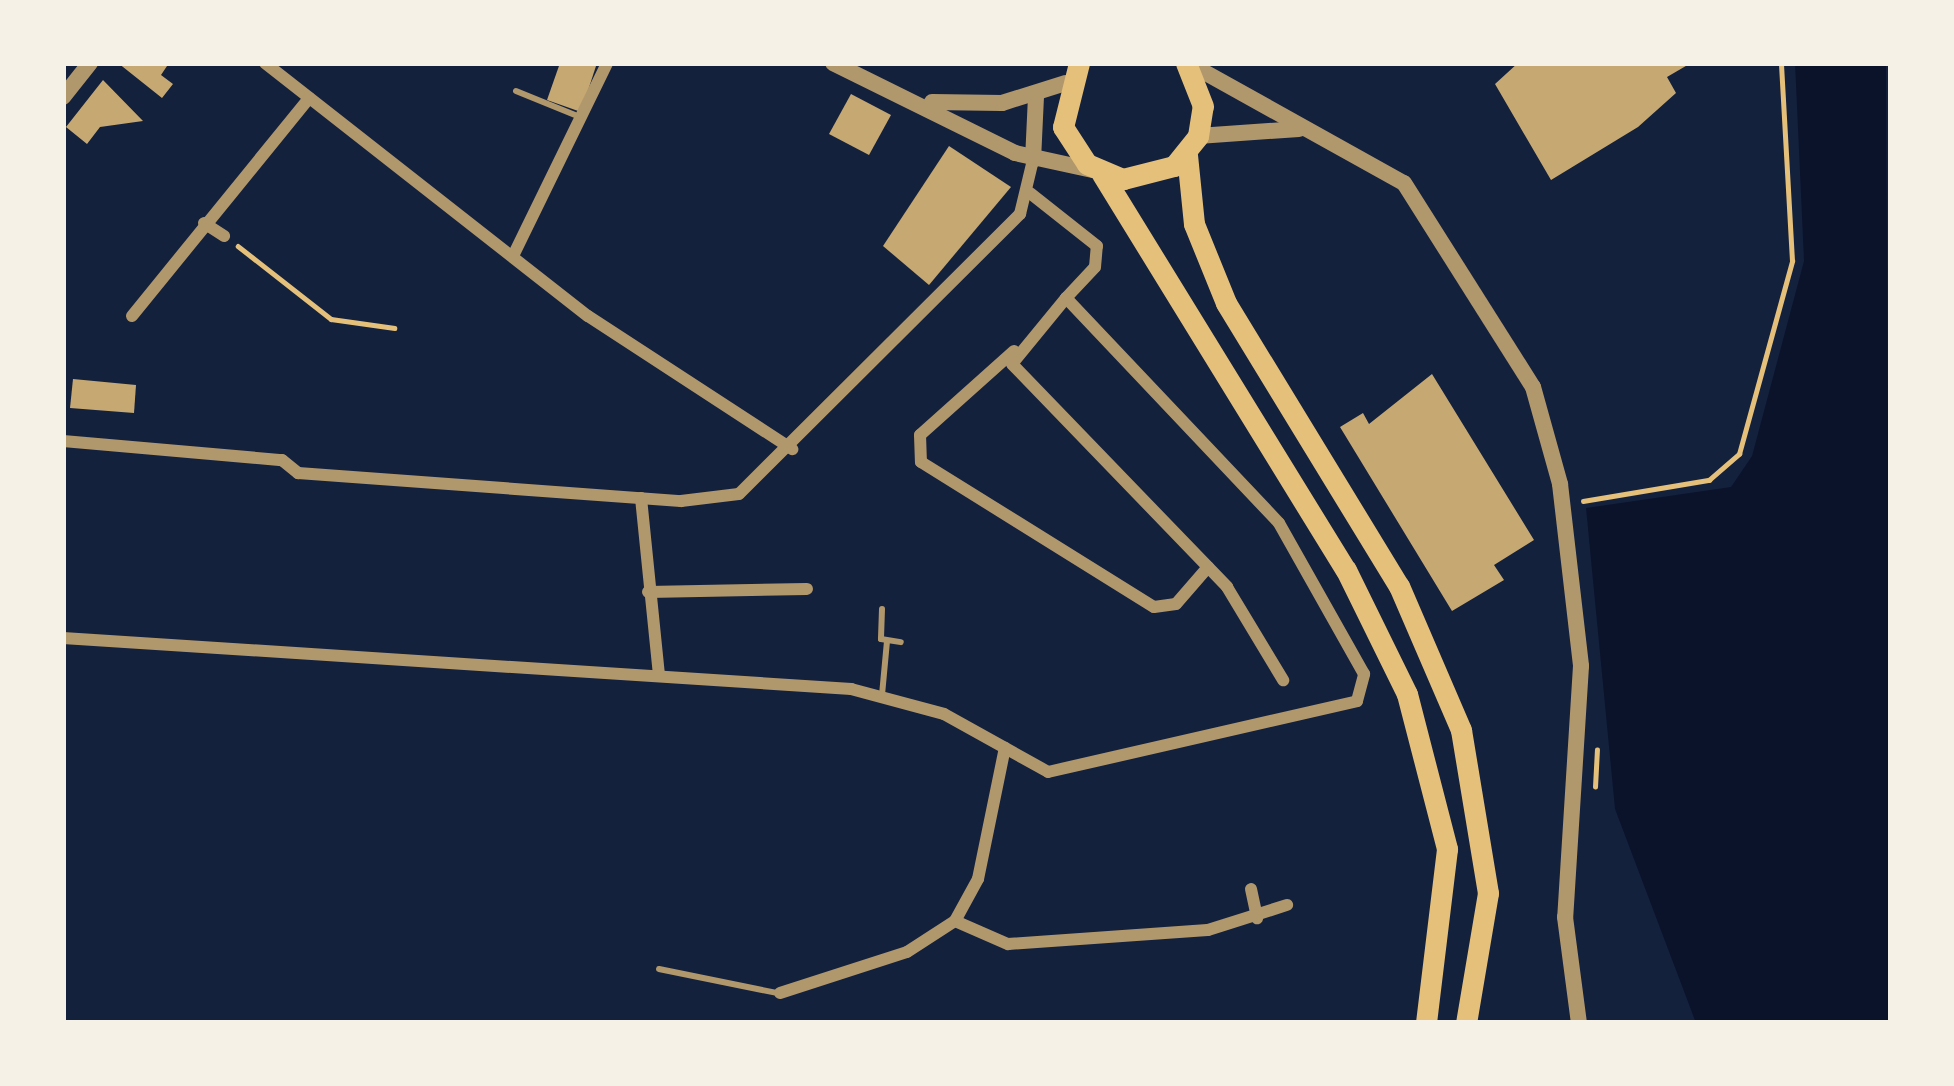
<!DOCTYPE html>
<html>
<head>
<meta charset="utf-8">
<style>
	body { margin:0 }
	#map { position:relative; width:1954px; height:1086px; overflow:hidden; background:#14213d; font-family:"Archivo Narrow",sans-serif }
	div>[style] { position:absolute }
	.water>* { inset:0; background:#0b132b }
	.building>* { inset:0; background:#c6a872 }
	.path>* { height:4.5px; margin:-2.25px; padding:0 2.25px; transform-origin:2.25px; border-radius:2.25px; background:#e5c07b }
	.service>* { height:6px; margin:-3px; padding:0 3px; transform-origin:3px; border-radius:3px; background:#b1986c }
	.minor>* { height:12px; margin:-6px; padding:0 6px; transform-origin:6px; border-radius:6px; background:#b1986c }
	.tertiary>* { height:16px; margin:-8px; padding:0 8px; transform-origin:8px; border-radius:8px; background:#b1986c }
	.trunk>* { height:21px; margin:-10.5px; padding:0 10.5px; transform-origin:10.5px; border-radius:10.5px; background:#e5c07b }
	span { translate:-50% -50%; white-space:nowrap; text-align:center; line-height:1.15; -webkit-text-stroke:9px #f6f1e7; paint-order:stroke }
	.frame { position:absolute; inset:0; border:66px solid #f6f1e7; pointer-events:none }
</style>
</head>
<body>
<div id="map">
	<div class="water">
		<i style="clip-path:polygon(1795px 63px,1886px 63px,1891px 1023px,1696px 1023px,1615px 809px,1586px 508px,1731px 487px,1752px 456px,1804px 261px)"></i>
	</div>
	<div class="building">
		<i style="clip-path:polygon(118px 63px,169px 63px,161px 75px,173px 84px,162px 98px)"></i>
		<i style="clip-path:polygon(560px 63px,596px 66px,581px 112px,547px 100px)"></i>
		<i style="clip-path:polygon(1518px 63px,1691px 63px,1667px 77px,1676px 93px,1638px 127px,1551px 180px,1495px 84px)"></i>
		<i style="clip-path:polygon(103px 80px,143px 121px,100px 127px,87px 144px,66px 127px)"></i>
		<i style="clip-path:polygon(851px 94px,891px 115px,869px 155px,829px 134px)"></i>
		<i style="clip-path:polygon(949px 146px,1011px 187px,929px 285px,883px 246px)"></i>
		<i style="clip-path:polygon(1432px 374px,1534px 540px,1494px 565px,1504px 580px,1452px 611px,1340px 427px,1363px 413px,1369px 424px)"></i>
		<i style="clip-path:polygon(73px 379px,136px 385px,134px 413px,70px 408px)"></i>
	</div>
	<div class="path">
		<i style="left:238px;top:246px;width:118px;rotate:38.1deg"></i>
		<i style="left:331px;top:319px;width:64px;rotate:8.1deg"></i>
		<i style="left:1583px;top:501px;width:128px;rotate:-9.5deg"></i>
		<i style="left:1709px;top:480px;width:40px;rotate:-41deg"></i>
		<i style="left:1739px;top:454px;width:200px;rotate:-74.6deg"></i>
		<i style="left:1792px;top:261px;width:198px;rotate:-93.2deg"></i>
		<i style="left:1595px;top:787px;width:37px;rotate:-87deg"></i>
	</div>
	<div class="service">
		<i style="left:516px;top:91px;width:69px;rotate:22.1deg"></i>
		<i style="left:882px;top:609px;width:30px;rotate:92deg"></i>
		<i style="left:881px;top:639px;width:20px;rotate:9deg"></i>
		<i style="left:882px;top:695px;width:54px;rotate:-84.7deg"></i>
		<i style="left:659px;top:969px;width:120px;rotate:11.5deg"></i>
	</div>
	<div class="minor">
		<i style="left:265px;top:63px;width:410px;rotate:38.1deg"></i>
		<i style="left:588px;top:316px;width:244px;rotate:33.1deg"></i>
		<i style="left:204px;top:223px;width:24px;rotate:33deg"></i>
		<i style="left:513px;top:256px;width:215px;rotate:-64deg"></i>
		<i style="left:1066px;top:298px;width:85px;rotate:129.3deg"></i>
		<i style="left:1012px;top:364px;width:310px;rotate:46deg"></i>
		<i style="left:1227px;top:587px;width:109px;rotate:58.9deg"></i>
		<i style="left:132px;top:316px;width:281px;rotate:-50.9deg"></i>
		<i style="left:1014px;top:351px;width:126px;rotate:138.2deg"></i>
		<i style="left:920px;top:435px;width:27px;rotate:88deg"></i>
		<i style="left:921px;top:462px;width:274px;rotate:31.9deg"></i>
		<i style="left:1154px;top:607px;width:22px;rotate:-8deg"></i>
		<i style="left:1176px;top:604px;width:49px;rotate:-49.1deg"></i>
		<i style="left:63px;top:441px;width:220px;rotate:5deg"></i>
		<i style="left:282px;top:460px;width:21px;rotate:39deg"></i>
		<i style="left:298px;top:473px;width:384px;rotate:4.2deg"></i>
		<i style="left:681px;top:501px;width:58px;rotate:-6.9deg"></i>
		<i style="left:739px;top:494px;width:397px;rotate:-44.9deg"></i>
		<i style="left:1020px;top:214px;width:56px;rotate:-76.5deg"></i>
		<i style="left:641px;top:498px;width:178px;rotate:84.2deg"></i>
		<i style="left:648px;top:592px;width:159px;rotate:-1.1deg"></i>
		<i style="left:63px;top:638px;width:790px;rotate:3.7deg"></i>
		<i style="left:851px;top:689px;width:96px;rotate:15deg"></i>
		<i style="left:944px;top:714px;width:119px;rotate:29.1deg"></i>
		<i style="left:1048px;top:772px;width:317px;rotate:-12.9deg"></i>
		<i style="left:1357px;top:701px;width:28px;rotate:-75deg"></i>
		<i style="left:1364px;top:674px;width:173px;rotate:-119.4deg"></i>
		<i style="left:1279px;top:523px;width:310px;rotate:-133.4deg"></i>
		<i style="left:1066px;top:298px;width:42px;rotate:-46.9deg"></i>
		<i style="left:1095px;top:267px;width:21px;rotate:-85deg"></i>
		<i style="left:1097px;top:246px;width:85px;rotate:-141.7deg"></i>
		<i style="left:1251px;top:889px;width:30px;rotate:78deg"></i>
		<i style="left:955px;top:921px;width:58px;rotate:23.5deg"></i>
		<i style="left:1008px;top:944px;width:200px;rotate:-4deg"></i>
		<i style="left:1208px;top:930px;width:83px;rotate:-17.6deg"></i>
		<i style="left:780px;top:993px;width:133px;rotate:-17.9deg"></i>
		<i style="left:907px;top:952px;width:57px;rotate:-32.9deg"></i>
		<i style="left:955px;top:921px;width:48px;rotate:-61.3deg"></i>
		<i style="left:978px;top:879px;width:134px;rotate:-78.4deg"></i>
	</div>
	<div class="tertiary">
		<i style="left:833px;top:63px;width:203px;rotate:26.3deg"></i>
		<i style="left:1015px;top:153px;width:84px;rotate:12.4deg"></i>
		<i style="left:1188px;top:63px;width:247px;rotate:29.1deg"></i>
		<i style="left:1404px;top:183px;width:241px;rotate:57.7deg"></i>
		<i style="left:1533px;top:387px;width:101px;rotate:74.4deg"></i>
		<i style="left:1560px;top:484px;width:183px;rotate:83.4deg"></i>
		<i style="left:1581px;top:666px;width:252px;rotate:93.6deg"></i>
		<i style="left:1565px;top:917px;width:107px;rotate:82.5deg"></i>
		<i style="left:63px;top:97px;width:43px;rotate:-51.5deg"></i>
		<i style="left:932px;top:102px;width:70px;rotate:0.8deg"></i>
		<i style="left:1002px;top:103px;width:67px;rotate:-17.4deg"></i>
		<i style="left:1198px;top:136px;width:101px;rotate:-4deg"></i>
		<i style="left:1033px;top:160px;width:63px;rotate:-87.3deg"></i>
	</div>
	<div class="trunk">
		<i style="left:1079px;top:63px;width:66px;rotate:104deg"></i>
		<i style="left:1063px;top:127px;width:44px;rotate:57deg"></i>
		<i style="left:1087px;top:164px;width:39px;rotate:23deg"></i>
		<i style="left:1123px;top:179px;width:53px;rotate:-14.3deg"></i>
		<i style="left:1174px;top:166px;width:38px;rotate:-51deg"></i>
		<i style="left:1198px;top:136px;width:30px;rotate:-81deg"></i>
		<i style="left:1203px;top:106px;width:46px;rotate:-111.6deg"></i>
		<i style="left:1187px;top:155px;width:69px;rotate:84.2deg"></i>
		<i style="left:1194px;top:224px;width:85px;rotate:67.9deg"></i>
		<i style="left:1226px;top:303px;width:332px;rotate:58.6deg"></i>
		<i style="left:1399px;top:586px;width:157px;rotate:66.7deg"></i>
		<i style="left:1461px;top:730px;width:165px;rotate:80.6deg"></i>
		<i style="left:1488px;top:893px;width:132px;rotate:99.6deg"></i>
		<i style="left:1102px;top:174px;width:465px;rotate:58.4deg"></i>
		<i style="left:1346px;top:570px;width:138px;rotate:63.8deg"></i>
		<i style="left:1407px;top:694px;width:160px;rotate:75.5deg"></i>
		<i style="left:1447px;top:849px;width:175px;rotate:96.9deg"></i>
	</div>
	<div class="frame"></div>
</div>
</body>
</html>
